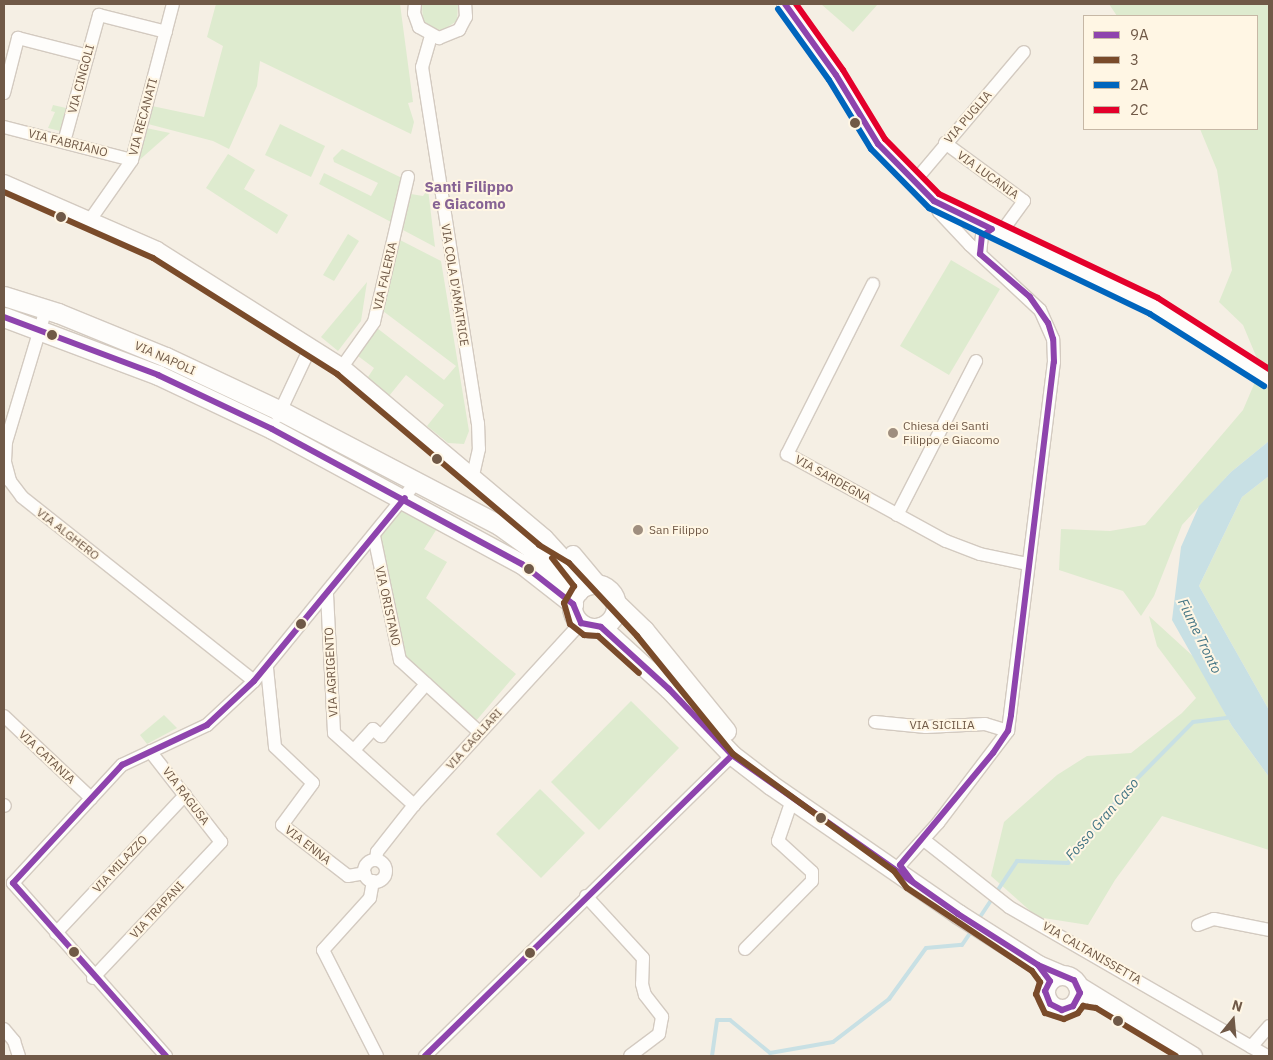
<!DOCTYPE html>
<html>
<head>
<meta charset="utf-8">
<style>
	body { margin:0 }
	#map { position:relative; width:1273px; height:1060px; overflow:hidden; background:#f5efe4; font-family:"IBM Plex Sans",sans-serif }
	div>[style] { position:absolute }
	.green>* { inset:0; background:#deebcf }
	.water>* { inset:0; background:#c8e0e4 }
	.stream>* { height:4px; margin:-2px; padding:0 2px; transform-origin:2px; border-radius:2px; background:#c8e0e4 }
	.roads { filter:drop-shadow(1px 0 #d3cac0) drop-shadow(-1px 0 #d3cac0) drop-shadow(0 1px #d3cac0) drop-shadow(0 -1px #d3cac0) }
	.minor>* { height:12px; margin:-6px; padding:0 6px; transform-origin:6px; border-radius:6px; background:#fefdfb }
	.minor>.ring { margin:-6px; padding:0; box-sizing:content-box; background:none; border:12px solid #fefdfb; border-radius:50% }
	.tertiary>* { height:16px; margin:-8px; padding:0 8px; transform-origin:8px; border-radius:8px; background:#fefdfb }
	.secondary>* { height:19px; margin:-9.5px; padding:0 9.5px; transform-origin:9.5px; border-radius:9.5px; background:#fefdfb }
	.secondary>.ring { margin:-9.5px; padding:0; box-sizing:content-box; background:none; border:19px solid #fefdfb; border-radius:50% }
	.bus-1>* { height:6px; margin:-3px; padding:0 3px; transform-origin:3px; border-radius:3px; background:#8e44ad }
	.bus-2>* { height:6px; margin:-3px; padding:0 3px; transform-origin:3px; border-radius:3px; background:#7a4b2a }
	.bus-3>* { height:6px; margin:-3px; padding:0 3px; transform-origin:3px; border-radius:3px; background:#0065bd }
	.bus-4>* { height:6px; margin:-3px; padding:0 3px; transform-origin:3px; border-radius:3px; background:#e4002b }
	.dots>* { width:14px; height:14px; translate:-50% -50%; box-sizing:border-box; border:2px solid #fff6e4; border-radius:50% }
	span { translate:-50% -50%; white-space:nowrap; text-align:center; line-height:1.15; -webkit-text-stroke:4px #fff6e4; paint-order:stroke }
	.street-label { font-size:12px; color:#705947 }
	.poi-label { font-size:12px; color:#705947 }
	.left { translate:0 -50%; text-align:left }
	.water-label { font-size:14px; color:#427484; font-style:italic }
	.quarter-label { font-size:15px; color:#876394; font-weight:700 }
	.frame { position:absolute; inset:0; border:5px solid #705947; pointer-events:none }
	.legend { position:absolute; left:1083px; top:15px; width:175px; height:115px; box-sizing:border-box; background:#fff6e4; border:1px solid #c6b7a5; margin:0; padding:6px 9px; list-style:none; font-size:15px; color:#705947 }
	.legend li { display:flex; align-items:center; gap:10px; height:25px }
	.legend b { width:25px; border:1px solid #c6b7a5 }
	.north { position:absolute; left:1208px; top:995px; width:50px; height:50px; -webkit-text-stroke:4px #fff6e4; paint-order:stroke; rotate:17deg; font-size:14px; font-weight:700; line-height:20px; text-align:center; color:#705947 }
	.north::after { content:''; display:block; margin:auto; width:18px; height:22px; background:#705947; clip-path:polygon(50% 0,100% 100%,50% 72%,0 100%) }
</style>
</head>
<body>
<div id="map">
	<div class="green">
		<i style="clip-path:polygon(216px 4px,400px 4px,413px 102px,408px 103px,414px 122px,411px 134px,260px 61px,257px 86px,229px 149px,213px 141px,148px 124px,152px 106px,204px 117px,223px 46px,207px 37px)"></i>
		<i style="clip-path:polygon(422px 4px,458px 4px,457px 21px,441px 31px,434px 31px,423px 22px)"></i>
		<i style="clip-path:polygon(821px 4px,878px 4px,853px 32px)"></i>
		<i style="clip-path:polygon(1109px 4px,1269px 4px,1269px 441px,1231px 472px,1182px 525px,1154px 596px,1141px 616px,1123px 591px,1059px 570px,1061px 529px,1110px 531px,1145px 525px,1243px 410px,1261px 368px,1243px 325px,1219px 302px,1232px 270px,1217px 170px,1200px 129px,1257px 129px,1257px 16px,1117px 16px)"></i>
		<i style="clip-path:polygon(53px 105px,66px 108px,60px 131px,48px 128px,55px 112px,51px 111px)"></i>
		<i style="clip-path:polygon(280px 124px,325px 146px,311px 177px,265px 155px)"></i>
		<i style="clip-path:polygon(146px 128px,170px 133px,136px 163px)"></i>
		<i style="clip-path:polygon(342px 149px,402px 178px,391px 222px,319px 184px,324px 173px,371px 196px,378px 183px,334px 162px,333px 158px)"></i>
		<i style="clip-path:polygon(228px 154px,255px 170px,244px 189px,288px 215px,277px 234px,206px 188px)"></i>
		<i style="clip-path:polygon(428px 189px,435px 247px,403px 230px,411px 194px,423px 196px)"></i>
		<i style="clip-path:polygon(348px 234px,359px 241px,334px 281px,323px 275px)"></i>
		<i style="clip-path:polygon(400px 240px,441px 261px,469px 431px,464px 444px,448px 443px,427px 426px,444px 405px,406px 375px,389px 396px,368px 377px,374px 368px,358px 356px,377px 328px,444px 380px,456px 366px,383px 311px)"></i>
		<i style="clip-path:polygon(951px 260px,1000px 289px,949px 375px,900px 346px)"></i>
		<i style="clip-path:polygon(367px 282px,361px 321px,338px 351px,321px 337px)"></i>
		<i style="clip-path:polygon(1269px 476px,1269px 710px,1199px 586px,1242px 497px)"></i>
		<i style="clip-path:polygon(401px 507px,438px 527px,424px 549px,447px 562px,426px 598px,516px 674px,475px 722px,406px 662px,379px 536px)"></i>
		<i style="clip-path:polygon(1149px 616px,1195px 658px,1232px 726px,1269px 777px,1269px 850px,1162px 816px,1115px 880px,1088px 925px,1037px 917px,991px 876px,1004px 822px,1057px 775px,1087px 756px,1131px 753px,1182px 713px,1196px 698px,1157px 646px)"></i>
		<i style="clip-path:polygon(631px 701px,679px 748px,599px 830px,551px 782px)"></i>
		<i style="clip-path:polygon(164px 715px,177px 728px,147px 744px,140px 735px)"></i>
		<i style="clip-path:polygon(540px 789px,585px 833px,541px 878px,496px 834px)"></i>
	</div>
	<div class="water">
		<i style="clip-path:polygon(1269px 441px,1269px 476px,1242px 497px,1199px 586px,1269px 710px,1269px 777px,1232px 726px,1172px 620px,1181px 547px,1199px 506px,1231px 472px)"></i>
	</div>
	<div class="stream">
		<i style="left:978px;top:920px;width:71px;rotate:-56.5deg"></i>
		<i style="left:1017px;top:861px;width:51px;rotate:2.2deg"></i>
		<i style="left:1068px;top:863px;width:88px;rotate:-52deg"></i>
		<i style="left:1122px;top:794px;width:101px;rotate:-45.4deg"></i>
		<i style="left:1193px;top:722px;width:38px;rotate:-7deg"></i>
		<i style="left:712px;top:1056px;width:36px;rotate:-82deg"></i>
		<i style="left:717px;top:1020px;width:13px"></i>
		<i style="left:730px;top:1020px;width:52px;rotate:39.5deg"></i>
		<i style="left:770px;top:1053px;width:64px;rotate:-9.9deg"></i>
		<i style="left:833px;top:1042px;width:71px;rotate:-37.5deg"></i>
		<i style="left:889px;top:999px;width:63px;rotate:-54deg"></i>
		<i style="left:926px;top:948px;width:36px;rotate:-5deg"></i>
		<i style="left:962px;top:945px;width:18px;rotate:-56deg"></i>
	</div>
	<div class="roads">
		<div class="minor">
			<i style="left:415px;top:4px;width:9px;rotate:96deg"></i>
			<i style="left:414px;top:13px;width:15px;rotate:70deg"></i>
			<i style="left:419px;top:27px;width:23px;rotate:29deg"></i>
			<i style="left:439px;top:38px;width:22px;rotate:-22deg"></i>
			<i style="left:459px;top:30px;width:15px;rotate:-62deg"></i>
			<i style="left:466px;top:17px;width:13px;rotate:-94deg"></i>
			<i style="left:431px;top:36px;width:32px;rotate:106deg"></i>
			<i style="left:422px;top:67px;width:360px;rotate:81.1deg"></i>
			<i style="left:478px;top:423px;width:26px;rotate:88deg"></i>
			<i style="left:479px;top:449px;width:27px;rotate:103deg"></i>
			<i style="left:4px;top:93px;width:57px;rotate:-75.7deg"></i>
			<i style="left:18px;top:38px;width:72px;rotate:14.4deg"></i>
			<i style="left:4px;top:127px;width:132px;rotate:14.5deg"></i>
			<i style="left:64px;top:142px;width:132px;rotate:-74.6deg"></i>
			<i style="left:99px;top:15px;width:69px;rotate:14.2deg"></i>
			<i style="left:945px;top:143px;width:98px;rotate:36.3deg"></i>
			<i style="left:1024px;top:201px;width:39px;rotate:126deg"></i>
			<i style="left:914px;top:182px;width:170px;rotate:-49.8deg"></i>
			<i style="left:90px;top:220px;width:73px;rotate:-55deg"></i>
			<i style="left:132px;top:160px;width:161px;rotate:-75.3deg"></i>
			<i style="left:980px;top:254px;width:18px;rotate:-84deg"></i>
			<i style="left:982px;top:236px;width:12px;rotate:-35deg"></i>
			<i style="left:873px;top:284px;width:191px;rotate:116.8deg"></i>
			<i style="left:787px;top:454px;width:181px;rotate:28.7deg"></i>
			<i style="left:946px;top:541px;width:36px;rotate:21deg"></i>
			<i style="left:980px;top:554px;width:49px;rotate:11.8deg"></i>
			<i style="left:46px;top:309px;width:139px;rotate:106.7deg"></i>
			<i style="left:6px;top:442px;width:20px;rotate:93deg"></i>
			<i style="left:5px;top:462px;width:20px;rotate:75deg"></i>
			<i style="left:10px;top:481px;width:20px;rotate:53deg"></i>
			<i style="left:22px;top:497px;width:296px;rotate:38.4deg"></i>
			<i style="left:342px;top:367px;width:55px;rotate:-54.6deg"></i>
			<i style="left:374px;top:322px;width:149px;rotate:-76.8deg"></i>
			<i style="left:278px;top:416px;width:77px;rotate:-64.8deg"></i>
			<i style="left:897px;top:515px;width:173px;rotate:-62.8deg"></i>
			<i style="left:374px;top:536px;width:127px;rotate:78.2deg"></i>
			<i style="left:400px;top:660px;width:107px;rotate:42.3deg"></i>
			<i style="left:327px;top:594px;width:139px;rotate:87.1deg"></i>
			<i style="left:334px;top:733px;width:108px;rotate:42deg"></i>
			<i style="left:267px;top:668px;width:79px;rotate:84.2deg"></i>
			<i style="left:275px;top:747px;width:52px;rotate:43.5deg"></i>
			<i style="left:313px;top:783px;width:52px;rotate:126.4deg"></i>
			<i style="left:282px;top:825px;width:83px;rotate:37.7deg"></i>
			<i style="left:348px;top:876px;width:17px;rotate:-10deg"></i>
			<i style="left:4px;top:716px;width:120px;rotate:43.3deg"></i>
			<i style="left:875px;top:722px;width:51px;rotate:5.6deg"></i>
			<i style="left:926px;top:727px;width:59px;rotate:-2.9deg"></i>
			<i style="left:985px;top:724px;width:24px;rotate:17deg"></i>
			<i style="left:354px;top:750px;width:28px;rotate:-48deg"></i>
			<i style="left:373px;top:729px;width:11px;rotate:41deg"></i>
			<i style="left:381px;top:736px;width:69px;rotate:-49.1deg"></i>
			<i style="left:4px;top:805px;width:1px;rotate:45deg"></i>
			<i style="left:924px;top:840px;width:108px;rotate:38.2deg"></i>
			<i style="left:1009px;top:907px;width:298px;rotate:30deg"></i>
			<i style="left:376px;top:860px;width:8px;rotate:-83deg"></i>
			<i style="left:377px;top:852px;width:60px;rotate:-51.8deg"></i>
			<i style="left:414px;top:805px;width:247px;rotate:-47.5deg"></i>
			<i class="ring" style="left:364px;top:860px;width:10px;height:10px"></i>
			<i style="left:900px;top:865px;width:57px;rotate:-47.9deg"></i>
			<i style="left:938px;top:823px;width:116px;rotate:-52.7deg"></i>
			<i style="left:1008px;top:731px;width:372px;rotate:-82.9deg"></i>
			<i style="left:1054px;top:362px;width:23px;rotate:-92deg"></i>
			<i style="left:1053px;top:339px;width:32px;rotate:-114deg"></i>
			<i style="left:1040px;top:310px;width:96px;rotate:-137.1deg"></i>
			<i style="left:970px;top:245px;width:45px;rotate:-133.2deg"></i>
			<i style="left:939px;top:212px;width:12px;rotate:-114deg"></i>
			<i style="left:373px;top:881px;width:17px;rotate:100deg"></i>
			<i style="left:370px;top:898px;width:70px;rotate:132.1deg"></i>
			<i style="left:323px;top:950px;width:119px;rotate:63deg"></i>
			<i style="left:586px;top:896px;width:84px;rotate:47.4deg"></i>
			<i style="left:643px;top:958px;width:26px;rotate:92deg"></i>
			<i style="left:642px;top:984px;width:11px;rotate:75deg"></i>
			<i style="left:645px;top:995px;width:28px;rotate:52deg"></i>
			<i style="left:662px;top:1017px;width:17px;rotate:100deg"></i>
			<i style="left:659px;top:1034px;width:36px;rotate:143deg"></i>
			<i style="left:1198px;top:925px;width:17px;rotate:-21deg"></i>
			<i style="left:1214px;top:919px;width:56px;rotate:11.3deg"></i>
			<i style="left:56px;top:933px;width:189px;rotate:-46.9deg"></i>
			<i style="left:745px;top:949px;width:95px;rotate:-45.4deg"></i>
			<i style="left:812px;top:881px;width:9px;rotate:-90deg"></i>
			<i style="left:812px;top:872px;width:46px;rotate:-137.6deg"></i>
			<i style="left:778px;top:841px;width:43px;rotate:-71.1deg"></i>
			<i style="left:93px;top:978px;width:187px;rotate:-46.7deg"></i>
			<i style="left:221px;top:842px;width:115px;rotate:-128deg"></i>
			<i style="left:4px;top:1029px;width:16px;rotate:50deg"></i>
			<i style="left:14px;top:1041px;width:16px;rotate:72deg"></i>
			<i style="left:1251px;top:1047px;width:28px;rotate:-49deg"></i>
			<i style="left:166px;top:1056px;width:231px;rotate:-131.5deg"></i>
			<i style="left:13px;top:883px;width:161px;rotate:-47.3deg"></i>
			<i style="left:122px;top:765px;width:94px;rotate:-25.2deg"></i>
			<i style="left:207px;top:725px;width:64px;rotate:-43.1deg"></i>
			<i style="left:254px;top:681px;width:258px;rotate:-50.8deg"></i>
			<i style="left:425px;top:1056px;width:430px;rotate:-44.4deg"></i>
		</div>
		<div class="tertiary">
			<i style="left:785px;top:4px;width:87px;rotate:54.3deg"></i>
			<i style="left:836px;top:75px;width:81px;rotate:58.7deg"></i>
			<i style="left:878px;top:144px;width:80px;rotate:45.5deg"></i>
			<i style="left:934px;top:201px;width:244px;rotate:25.5deg"></i>
			<i style="left:1154px;top:306px;width:136px;rotate:32.4deg"></i>
			<i style="left:4px;top:183px;width:167px;rotate:23.6deg"></i>
			<i style="left:157px;top:250px;width:219px;rotate:32.3deg"></i>
			<i style="left:342px;top:367px;width:265px;rotate:40.1deg"></i>
			<i style="left:545px;top:538px;width:47px;rotate:47.6deg"></i>
			<i style="left:577px;top:573px;width:16px;rotate:63deg"></i>
			<i style="left:573px;top:554px;width:40px;rotate:50deg"></i>
		</div>
		<div class="secondary">
			<i style="left:4px;top:296px;width:57px;rotate:17.5deg"></i>
			<i style="left:58px;top:313px;width:117px;rotate:22.2deg"></i>
			<i style="left:166px;top:357px;width:127px;rotate:25.2deg"></i>
			<i style="left:281px;top:411px;width:246px;rotate:27.6deg"></i>
			<i style="left:499px;top:525px;width:39px;rotate:36deg"></i>
			<i style="left:531px;top:548px;width:64px;rotate:42.5deg"></i>
			<i style="left:4px;top:317px;width:165px;rotate:20.6deg"></i>
			<i style="left:158px;top:375px;width:126px;rotate:25.3deg"></i>
			<i style="left:272px;top:429px;width:284px;rotate:28.4deg"></i>
			<i style="left:522px;top:564px;width:65px;rotate:38.1deg"></i>
			<i class="ring" style="left:572px;top:584px;width:25px;height:25px"></i>
			<i style="left:616px;top:603px;width:39px;rotate:44deg"></i>
			<i style="left:644px;top:630px;width:130px;rotate:50.9deg"></i>
			<i style="left:601px;top:627px;width:92px;rotate:42.4deg"></i>
			<i style="left:669px;top:689px;width:91px;rotate:46.3deg"></i>
			<i style="left:732px;top:755px;width:49px;rotate:37.6deg"></i>
			<i style="left:771px;top:785px;width:227px;rotate:34.6deg"></i>
			<i style="left:958px;top:914px;width:95px;rotate:32.5deg"></i>
			<i style="left:1038px;top:965px;width:25px;rotate:23deg"></i>
			<i class="ring" style="left:1045px;top:975px;width:15px;height:15px"></i>
			<i style="left:1078px;top:986px;width:134px;rotate:31.6deg"></i>
		</div>
	</div>
	<div class="bus-1">
		<i style="left:785px;top:4px;width:87px;rotate:54.3deg"></i>
		<i style="left:836px;top:75px;width:81px;rotate:58.7deg"></i>
		<i style="left:878px;top:144px;width:80px;rotate:45.5deg"></i>
		<i style="left:934px;top:201px;width:64px;rotate:25.8deg"></i>
		<i style="left:4px;top:317px;width:165px;rotate:20.6deg"></i>
		<i style="left:158px;top:375px;width:126px;rotate:25.3deg"></i>
		<i style="left:272px;top:429px;width:284px;rotate:28.4deg"></i>
		<i style="left:522px;top:564px;width:65px;rotate:38.1deg"></i>
		<i style="left:573px;top:604px;width:21px;rotate:67deg"></i>
		<i style="left:581px;top:623px;width:20px;rotate:11deg"></i>
		<i style="left:601px;top:627px;width:92px;rotate:42.4deg"></i>
		<i style="left:669px;top:689px;width:91px;rotate:46.3deg"></i>
		<i style="left:732px;top:755px;width:276px;rotate:35.1deg"></i>
		<i style="left:958px;top:914px;width:95px;rotate:32.5deg"></i>
		<i style="left:912px;top:881px;width:20px;rotate:-127deg"></i>
		<i style="left:900px;top:865px;width:146px;rotate:-50.3deg"></i>
		<i style="left:993px;top:753px;width:27px;rotate:-56deg"></i>
		<i style="left:1008px;top:731px;width:16px;rotate:-79deg"></i>
		<i style="left:1011px;top:715px;width:356px;rotate:-83.1deg"></i>
		<i style="left:1054px;top:362px;width:23px;rotate:-92deg"></i>
		<i style="left:1053px;top:339px;width:17px;rotate:-107deg"></i>
		<i style="left:1048px;top:323px;width:32px;rotate:-125deg"></i>
		<i style="left:1030px;top:297px;width:66px;rotate:-139.3deg"></i>
		<i style="left:980px;top:254px;width:18px;rotate:-84deg"></i>
		<i style="left:982px;top:236px;width:12px;rotate:-35deg"></i>
		<i style="left:1038px;top:965px;width:39px;rotate:23deg"></i>
		<i style="left:1074px;top:980px;width:14px;rotate:65deg"></i>
		<i style="left:1080px;top:993px;width:15px;rotate:118deg"></i>
		<i style="left:1073px;top:1006px;width:12px;rotate:160deg"></i>
		<i style="left:1062px;top:1010px;width:13px;rotate:-153deg"></i>
		<i style="left:1050px;top:1004px;width:14px;rotate:-111deg"></i>
		<i style="left:1045px;top:991px;width:11px;rotate:-63deg"></i>
		<i style="left:1050px;top:981px;width:20px;rotate:-127deg"></i>
		<i style="left:166px;top:1056px;width:231px;rotate:-131.5deg"></i>
		<i style="left:13px;top:883px;width:161px;rotate:-47.3deg"></i>
		<i style="left:122px;top:765px;width:94px;rotate:-25.2deg"></i>
		<i style="left:207px;top:725px;width:64px;rotate:-43.1deg"></i>
		<i style="left:254px;top:681px;width:237px;rotate:-50.5deg"></i>
		<i style="left:425px;top:1056px;width:430px;rotate:-44.4deg"></i>
	</div>
	<div class="bus-2">
		<i style="left:4px;top:192px;width:163px;rotate:23.9deg"></i>
		<i style="left:153px;top:258px;width:218px;rotate:32.2deg"></i>
		<i style="left:337px;top:374px;width:265px;rotate:40.2deg"></i>
		<i style="left:539px;top:545px;width:35px;rotate:31deg"></i>
		<i style="left:569px;top:563px;width:100px;rotate:47deg"></i>
		<i style="left:637px;top:636px;width:152px;rotate:50.9deg"></i>
		<i style="left:733px;top:754px;width:199px;rotate:36deg"></i>
		<i style="left:894px;top:871px;width:21px;rotate:53deg"></i>
		<i style="left:907px;top:888px;width:150px;rotate:33.6deg"></i>
		<i style="left:1032px;top:971px;width:14px;rotate:54deg"></i>
		<i style="left:1040px;top:982px;width:13px;rotate:108deg"></i>
		<i style="left:1036px;top:994px;width:21px;rotate:65deg"></i>
		<i style="left:1045px;top:1013px;width:20px;rotate:18deg"></i>
		<i style="left:1064px;top:1019px;width:15px;rotate:-23deg"></i>
		<i style="left:1078px;top:1013px;width:9px;rotate:-54deg"></i>
		<i style="left:1083px;top:1006px;width:13px;rotate:9deg"></i>
		<i style="left:1096px;top:1008px;width:93px;rotate:31deg"></i>
		<i style="left:552px;top:558px;width:36px;rotate:52deg"></i>
		<i style="left:574px;top:586px;width:20px;rotate:120deg"></i>
		<i style="left:564px;top:603px;width:22px;rotate:74deg"></i>
		<i style="left:570px;top:624px;width:18px;rotate:38deg"></i>
		<i style="left:584px;top:635px;width:14px;rotate:4deg"></i>
		<i style="left:598px;top:636px;width:55px;rotate:42.1deg"></i>
	</div>
	<div class="bus-3">
		<i style="left:778px;top:9px;width:87px;rotate:54.3deg"></i>
		<i style="left:829px;top:80px;width:81px;rotate:58.7deg"></i>
		<i style="left:871px;top:149px;width:83px;rotate:45.5deg"></i>
		<i style="left:929px;top:208px;width:245px;rotate:25.6deg"></i>
		<i style="left:1150px;top:314px;width:135px;rotate:32.3deg"></i>
	</div>
	<div class="bus-4">
		<i style="left:796px;top:4px;width:81px;rotate:54.5deg"></i>
		<i style="left:843px;top:70px;width:81px;rotate:58.7deg"></i>
		<i style="left:885px;top:139px;width:77px;rotate:45.5deg"></i>
		<i style="left:939px;top:194px;width:242px;rotate:25.4deg"></i>
		<i style="left:1158px;top:298px;width:132px;rotate:32.6deg"></i>
	</div>
	<div class="dots">
		<i style="left:855px;top:123px;background:#705947"></i>
		<i style="left:61px;top:217px;background:#705947"></i>
		<i style="left:52px;top:335px;background:#705947"></i>
		<i style="left:893px;top:433px;background:#9f8e7e"></i>
		<i style="left:437px;top:459px;background:#705947"></i>
		<i style="left:638px;top:530px;background:#9f8e7e"></i>
		<i style="left:529px;top:569px;background:#705947"></i>
		<i style="left:301px;top:624px;background:#705947"></i>
		<i style="left:821px;top:818px;background:#705947"></i>
		<i style="left:74px;top:952px;background:#705947"></i>
		<i style="left:530px;top:953px;background:#705947"></i>
		<i style="left:1118px;top:1021px;background:#705947"></i>
	</div>
	<div class="street-label">
		<span style="left:81px;top:79px;rotate:-75deg">VIA CINGOLI</span>
		<span style="left:143px;top:117px;rotate:-75deg">VIA RECANATI</span>
		<span style="left:968px;top:117px;rotate:-49deg">VIA PUGLIA</span>
		<span style="left:68px;top:143px;rotate:14deg">VIA FABRIANO</span>
		<span style="left:988px;top:175px;rotate:36deg">VIA LUCANIA</span>
		<span style="left:385px;top:276px;rotate:-77deg">VIA FALERIA</span>
		<span style="left:455px;top:285px;rotate:81deg">VIA COLA D'AMATRICE</span>
		<span style="left:165px;top:358px;rotate:24deg">VIA NAPOLI</span>
		<span style="left:833px;top:479px;rotate:29deg">VIA SARDEGNA</span>
		<span style="left:68px;top:534px;rotate:38deg">VIA ALGHERO</span>
		<span style="left:388px;top:606px;rotate:78deg">VIA ORISTANO</span>
		<span style="left:331px;top:672px;rotate:-93deg">VIA AGRIGENTO</span>
		<span style="left:942px;top:725px">VIA SICILIA</span>
		<span style="left:474px;top:739px;rotate:-48deg">VIA CAGLIARI</span>
		<span style="left:47px;top:757px;rotate:43deg">VIA CATANIA</span>
		<span style="left:186px;top:796px;rotate:53deg">VIA RAGUSA</span>
		<span style="left:308px;top:845px;rotate:38deg">VIA ENNA</span>
		<span style="left:120px;top:864px;rotate:-47deg">VIA MILAZZO</span>
		<span style="left:157px;top:910px;rotate:-47deg">VIA TRAPANI</span>
		<span style="left:1092px;top:953px;rotate:30deg">VIA CALTANISSETTA</span>
	</div>
	<div class="poi-label">
		<span class="left" style="left:903px;top:433px">Chiesa dei Santi<br>Filippo e Giacomo</span>
		<span class="left" style="left:649px;top:530px">San Filippo</span>
	</div>
	<div class="water-label">
		<span style="left:1200px;top:636px;rotate:64deg">Fiume Tronto</span>
		<span style="left:1102px;top:819px;rotate:-49deg">Fosso Gran Caso</span>
	</div>
	<div class="quarter-label">
		<span style="left:469px;top:195px">Santi Filippo<br>e Giacomo</span>
	</div>
	<div class="frame"></div>
	<ul class="legend">
	<li><b style="height:6px;background:#8e44ad"></b>9A</li>
	<li><b style="height:6px;background:#7a4b2a"></b>3</li>
	<li><b style="height:6px;background:#0065bd"></b>2A</li>
	<li><b style="height:6px;background:#e4002b"></b>2C</li>
	</ul>
	<div class="north">N</div>
</div>
</body>
</html>
